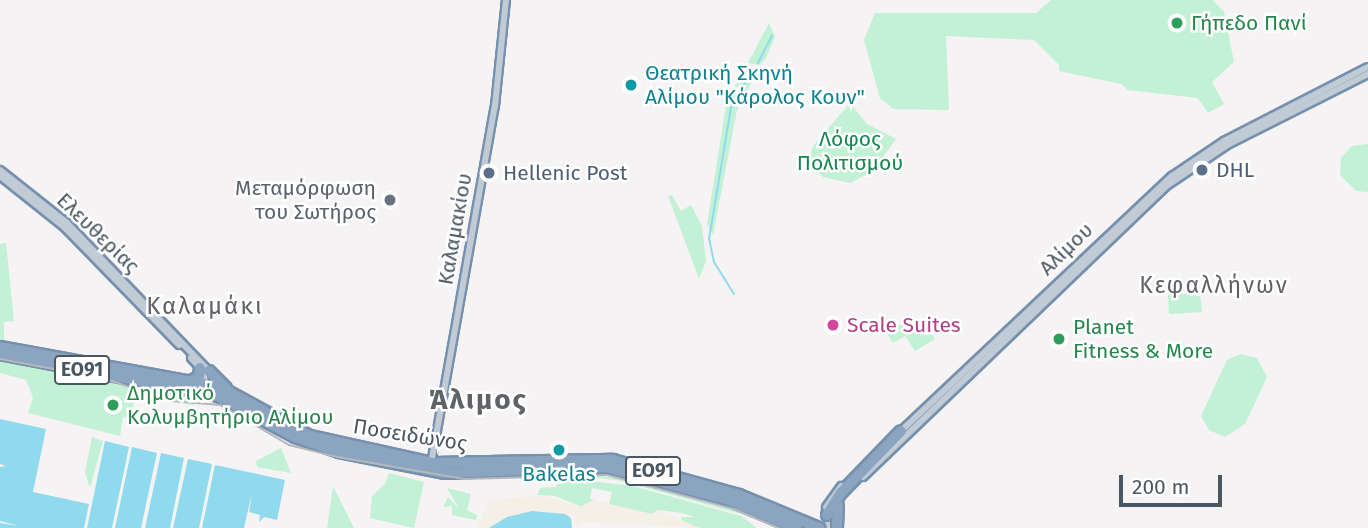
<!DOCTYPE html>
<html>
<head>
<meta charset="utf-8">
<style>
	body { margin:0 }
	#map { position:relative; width:1368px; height:528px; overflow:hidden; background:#f5f3f3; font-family:"Fira Sans",sans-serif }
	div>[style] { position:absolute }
	.green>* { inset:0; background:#c3f1d5 }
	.sand>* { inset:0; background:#f5f0e5 }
	.water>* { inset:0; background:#90daee }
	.stream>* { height:2px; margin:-1px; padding:0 1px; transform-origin:1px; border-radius:1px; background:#90daee }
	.highway-tunnel>* { height:10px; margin-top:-5px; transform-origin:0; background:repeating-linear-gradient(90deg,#caccce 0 10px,transparent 0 15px) }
	.roads { filter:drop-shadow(2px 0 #7690ad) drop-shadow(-2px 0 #7690ad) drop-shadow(0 2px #7690ad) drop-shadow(0 -2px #7690ad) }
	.secondary>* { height:6px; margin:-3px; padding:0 3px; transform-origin:3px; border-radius:3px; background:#c1cbd6 }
	.highway>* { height:10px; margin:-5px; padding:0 5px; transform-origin:5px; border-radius:5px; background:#8ba5c1 }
	.tram>* { height:2px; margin:-1px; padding:0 1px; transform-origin:1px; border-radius:1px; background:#b5b8bd }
	.dots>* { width:19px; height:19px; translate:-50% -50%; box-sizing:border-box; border:4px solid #fff; border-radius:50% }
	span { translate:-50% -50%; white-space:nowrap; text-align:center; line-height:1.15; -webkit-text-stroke:5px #fff; paint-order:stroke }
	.shield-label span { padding:2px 5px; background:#fff; border:2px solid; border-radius:5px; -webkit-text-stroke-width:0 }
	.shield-label { font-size:19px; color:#4a5661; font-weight:700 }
	.leisure-label { font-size:21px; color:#27864d }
	.left { translate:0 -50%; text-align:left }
	.culture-label { font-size:21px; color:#0d838f }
	.park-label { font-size:21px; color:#17864f }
	.service-label { font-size:21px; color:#4e5e75 }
	.worship-label { font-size:21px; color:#5b616d }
	.right { translate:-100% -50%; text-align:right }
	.street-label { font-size:21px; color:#4a5661 }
	.hotel-label { font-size:21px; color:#b23c85 }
	.neighbourhood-label { font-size:23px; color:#5f6368; letter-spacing:2px }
	.quarter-label { font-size:24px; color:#5f6368; letter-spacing:2px }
	.district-label { font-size:28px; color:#5f6368; font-weight:700; letter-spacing:2px }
	.scale { position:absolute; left:1119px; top:475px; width:103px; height:32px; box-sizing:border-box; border:4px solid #4a5661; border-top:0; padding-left:9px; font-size:21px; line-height:24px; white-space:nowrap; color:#4a5661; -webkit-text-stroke:5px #fff; paint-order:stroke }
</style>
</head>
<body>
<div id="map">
	<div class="green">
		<i style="clip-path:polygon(1051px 0,1213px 0,1224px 12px,1234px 62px,1212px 82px,1224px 104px,1208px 113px,1198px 98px,1128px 90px,1121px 84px,1059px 71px,1059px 65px,1034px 40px,946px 36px,949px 110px,893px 109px,880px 98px,864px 40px,875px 13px,1036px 13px)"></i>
		<i style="clip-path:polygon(769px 23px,775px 37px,766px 58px,760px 65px,748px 63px)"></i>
		<i style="clip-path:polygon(745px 68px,759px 69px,737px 110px,713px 235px,707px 224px,727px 100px)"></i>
		<i style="clip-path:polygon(850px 103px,867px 124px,896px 139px,873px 171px,850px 183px,823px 177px,809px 160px,813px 146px)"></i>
		<i style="clip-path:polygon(1368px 144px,1368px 192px,1356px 191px,1340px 175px,1341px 158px,1352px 146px)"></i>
		<i style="clip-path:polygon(672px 195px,681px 211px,691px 205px,702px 226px,706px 261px,699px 279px,668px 196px)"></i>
		<i style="clip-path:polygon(6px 243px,14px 321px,4px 322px,4px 341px,0 340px,0 244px)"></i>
		<i style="clip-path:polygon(1200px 293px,1202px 312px,1169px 314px,1168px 295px)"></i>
		<i style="clip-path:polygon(923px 320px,935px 339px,915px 351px,905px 336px,893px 343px,884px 329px)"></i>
		<i style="clip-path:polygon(1240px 354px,1257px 358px,1267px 377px,1245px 424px,1225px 437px,1209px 430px,1201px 416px,1227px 360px)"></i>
		<i style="clip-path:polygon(0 358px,145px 384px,143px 393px,175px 401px,178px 390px,196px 395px,193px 405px,136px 394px,131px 418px,123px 417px,120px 436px,28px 413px,33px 397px,26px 380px,0 373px)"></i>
		<i style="clip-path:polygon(92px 437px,103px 441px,90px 488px,85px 472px)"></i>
		<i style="clip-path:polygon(281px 448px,291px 473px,257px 467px,256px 461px)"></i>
		<i style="clip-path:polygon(389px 473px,424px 482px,414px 528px,370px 518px,372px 496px,385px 484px)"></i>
		<i style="clip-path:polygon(576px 473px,632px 480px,733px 508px,741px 514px,617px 480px,576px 476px)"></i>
		<i style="clip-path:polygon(563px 478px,633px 486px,741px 516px,757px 528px,700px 528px,681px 521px,682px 517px,695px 517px,682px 513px,657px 510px,652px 514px,616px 507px,609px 504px,612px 492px,592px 488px,590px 498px,594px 500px,582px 507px,555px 496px,537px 495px,540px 488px,555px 487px)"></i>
		<i style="clip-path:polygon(333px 486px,354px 528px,327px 528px)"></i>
		<i style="clip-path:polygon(447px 488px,471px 494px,467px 510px,477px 515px,476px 520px,452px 515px,452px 506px,443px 507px,448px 497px,459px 509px)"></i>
	</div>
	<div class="sand">
		<i style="clip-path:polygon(542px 495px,580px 507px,593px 500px,652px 514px,657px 510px,700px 528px,586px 522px,576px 527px,573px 512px,571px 518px,545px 511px,517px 514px,489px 528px,477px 528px,489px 501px)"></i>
	</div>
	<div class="water">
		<i style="clip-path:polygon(0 419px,46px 429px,33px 492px,89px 504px,84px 528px,0 528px,0 523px,19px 526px,0 521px,0 467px,6px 466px,0 464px)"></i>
		<i style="clip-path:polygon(105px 441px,129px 447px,112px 528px,87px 528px)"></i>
		<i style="clip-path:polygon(132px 447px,157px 453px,141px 528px,115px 528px)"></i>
		<i style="clip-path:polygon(161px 453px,184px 458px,170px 528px,145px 528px)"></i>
		<i style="clip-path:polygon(188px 459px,212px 464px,199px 528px,173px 528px)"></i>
		<i style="clip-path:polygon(215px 465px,285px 480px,277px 520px,264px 517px,259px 522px,260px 515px,249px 512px,252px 493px,244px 528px,202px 528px)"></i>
		<i style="clip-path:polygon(532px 511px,565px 514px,571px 518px,572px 528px,489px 528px,507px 517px)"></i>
	</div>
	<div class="stream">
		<i style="left:758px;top:63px;width:31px;rotate:-63deg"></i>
		<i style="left:734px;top:294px;width:38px;rotate:-122deg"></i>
		<i style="left:714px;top:262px;width:24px;rotate:-102deg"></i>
		<i style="left:709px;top:239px;width:140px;rotate:-80.5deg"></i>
		<i style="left:732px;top:101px;width:39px;rotate:-53deg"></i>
	</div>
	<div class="highway-tunnel">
		<i style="left:824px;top:528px;width:13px;rotate:-67deg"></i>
	</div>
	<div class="roads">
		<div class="secondary">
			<i style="left:0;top:170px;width:85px;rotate:38.3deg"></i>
			<i style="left:67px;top:223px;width:207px;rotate:46.2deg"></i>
			<i style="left:0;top:176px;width:82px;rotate:38.6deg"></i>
			<i style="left:64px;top:227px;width:165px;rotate:45.7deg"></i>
			<i style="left:191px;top:358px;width:18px;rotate:47deg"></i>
			<i style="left:203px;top:371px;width:16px;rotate:79deg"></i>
			<i style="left:901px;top:431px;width:372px;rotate:-43.3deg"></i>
			<i style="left:1172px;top:176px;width:63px;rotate:-33.9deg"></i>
			<i style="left:1224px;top:141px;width:162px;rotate:-27.2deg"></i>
			<i style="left:431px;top:464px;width:364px;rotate:-79.9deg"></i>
			<i style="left:495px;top:106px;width:107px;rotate:-84.1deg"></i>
			<i style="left:863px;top:477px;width:419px;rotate:-43.8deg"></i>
			<i style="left:1165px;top:187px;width:77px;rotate:-33.9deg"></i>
			<i style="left:1229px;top:144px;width:156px;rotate:-26.7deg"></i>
			<i style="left:826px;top:507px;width:26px;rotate:-54deg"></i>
		</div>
		<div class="highway">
			<i style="left:0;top:347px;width:224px;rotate:10.3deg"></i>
			<i style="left:220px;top:387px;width:102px;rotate:28.6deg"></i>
			<i style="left:310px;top:436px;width:126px;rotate:12.4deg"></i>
			<i style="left:433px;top:463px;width:180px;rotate:-1deg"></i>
			<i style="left:613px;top:460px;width:131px;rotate:15.5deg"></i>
			<i style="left:739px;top:495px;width:87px;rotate:22.4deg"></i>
			<i style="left:0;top:354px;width:222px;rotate:10.9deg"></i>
			<i style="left:218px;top:396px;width:87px;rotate:28deg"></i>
			<i style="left:295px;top:437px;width:46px;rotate:18.8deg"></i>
			<i style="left:339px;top:452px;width:108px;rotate:11.2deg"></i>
			<i style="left:445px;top:473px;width:160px;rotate:-2.1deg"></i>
			<i style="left:605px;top:467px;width:128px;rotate:14.9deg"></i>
			<i style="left:729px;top:500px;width:73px;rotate:22.7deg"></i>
			<i style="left:209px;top:371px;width:24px;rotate:45deg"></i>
			<i style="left:191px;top:381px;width:9px;rotate:-27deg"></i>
			<i style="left:199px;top:377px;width:9px;rotate:-84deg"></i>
			<i style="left:827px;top:515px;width:26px;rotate:-58deg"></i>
			<i style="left:841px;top:493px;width:86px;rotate:-45.9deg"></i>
			<i style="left:837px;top:528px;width:23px;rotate:-88deg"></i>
		</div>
	</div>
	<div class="tram">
		<i style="left:0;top:359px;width:108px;rotate:10.7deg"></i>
		<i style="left:106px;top:379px;width:68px;rotate:19deg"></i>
		<i style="left:170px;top:401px;width:51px;rotate:4.5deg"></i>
		<i style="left:221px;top:405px;width:79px;rotate:30.5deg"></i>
		<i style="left:289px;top:445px;width:49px;rotate:14deg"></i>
		<i style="left:337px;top:457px;width:130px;rotate:9.8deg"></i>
		<i style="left:465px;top:479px;width:142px;rotate:-1.6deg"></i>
		<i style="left:607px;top:475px;width:131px;rotate:15deg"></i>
		<i style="left:734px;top:509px;width:49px;rotate:22.9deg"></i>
	</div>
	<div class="dots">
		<i style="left:1177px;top:23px;background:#2e9e5b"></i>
		<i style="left:631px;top:85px;background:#0f9aa8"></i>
		<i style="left:1202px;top:170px;background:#5c6f8a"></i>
		<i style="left:489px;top:173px;background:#5c6f8a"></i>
		<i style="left:390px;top:200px;background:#6b7280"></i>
		<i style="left:833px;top:325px;background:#d1479c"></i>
		<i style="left:1059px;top:339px;background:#2e9e5b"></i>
		<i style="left:113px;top:405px;background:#2e9e5b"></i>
		<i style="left:559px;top:450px;background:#0f9aa8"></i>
	</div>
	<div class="shield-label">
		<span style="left:82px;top:370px">ΕΟ91</span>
		<span style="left:653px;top:471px">ΕΟ91</span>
	</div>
	<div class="leisure-label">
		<span class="left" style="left:1191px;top:23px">Γήπεδο Πανί</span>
		<span class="left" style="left:1073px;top:339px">Planet<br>Fitness &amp; More</span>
		<span class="left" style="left:127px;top:405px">Δημοτικό<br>Κολυμβητήριο Αλίμου</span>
	</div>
	<div class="culture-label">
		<span class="left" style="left:645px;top:85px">Θεατρική Σκηνή<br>Αλίμου "Κάρολος Κουν"</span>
		<span style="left:559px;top:474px">Bakelas</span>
	</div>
	<div class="park-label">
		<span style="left:850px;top:151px">Λόφος<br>Πολιτισμού</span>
	</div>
	<div class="service-label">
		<span class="left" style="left:1216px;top:170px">DHL</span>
		<span class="left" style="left:503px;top:173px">Hellenic Post</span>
	</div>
	<div class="worship-label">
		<span class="right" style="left:376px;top:200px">Μεταμόρφωση<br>του Σωτήρος</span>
	</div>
	<div class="street-label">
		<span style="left:455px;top:229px;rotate:-80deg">Καλαμακίου</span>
		<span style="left:98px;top:233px;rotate:44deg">Ελευθερίας</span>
		<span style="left:1066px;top:249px;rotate:-44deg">Αλίμου</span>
		<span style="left:410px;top:435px;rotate:9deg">Ποσειδώνος</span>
	</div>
	<div class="hotel-label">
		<span class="left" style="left:847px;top:325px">Scale Suites</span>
	</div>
	<div class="neighbourhood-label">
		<span style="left:1214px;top:285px">Κεφαλλήνων</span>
	</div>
	<div class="quarter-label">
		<span style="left:205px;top:307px">Καλαμάκι</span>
	</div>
	<div class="district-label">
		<span style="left:478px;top:400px">Άλιμος</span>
	</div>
	<div class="scale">200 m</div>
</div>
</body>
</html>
